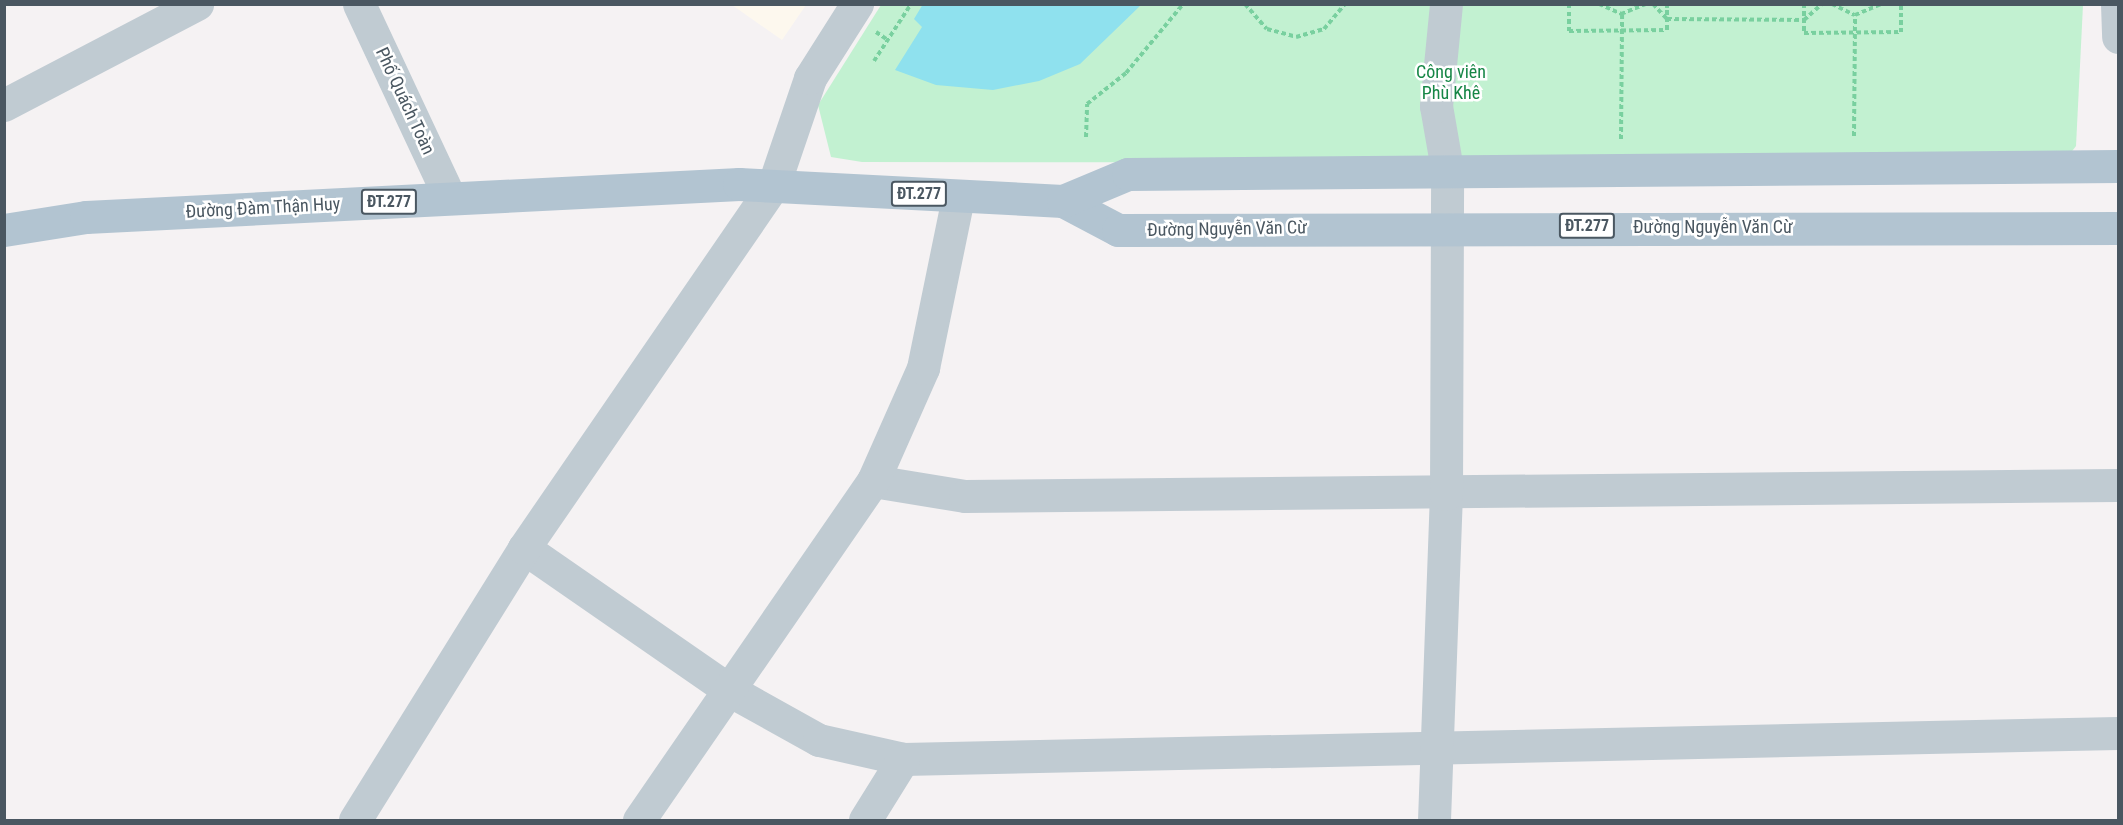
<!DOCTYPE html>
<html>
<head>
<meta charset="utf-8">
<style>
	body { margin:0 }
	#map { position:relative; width:2123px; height:825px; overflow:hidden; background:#f5f2f3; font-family:"Roboto Condensed",sans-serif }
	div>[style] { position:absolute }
	.commercial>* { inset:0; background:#fdf8ee }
	.green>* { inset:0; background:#c2f1d1 }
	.water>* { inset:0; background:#8fe1ee }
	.path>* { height:4px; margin-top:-2px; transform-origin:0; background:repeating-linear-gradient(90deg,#79d09f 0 4.5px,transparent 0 7.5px) }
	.minor>* { height:33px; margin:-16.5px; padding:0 16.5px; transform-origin:16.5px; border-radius:16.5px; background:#c0cbd2 }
	.major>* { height:33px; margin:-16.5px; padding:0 16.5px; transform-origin:16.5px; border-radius:16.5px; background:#b2c4d1 }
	span { translate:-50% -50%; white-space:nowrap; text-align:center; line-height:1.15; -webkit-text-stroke:5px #fff; paint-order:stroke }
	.shield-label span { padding:2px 4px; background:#fff; border:2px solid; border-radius:4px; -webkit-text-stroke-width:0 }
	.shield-label { font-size:16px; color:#4a5761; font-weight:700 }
	.park-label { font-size:18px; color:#168646 }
	.street-label { font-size:18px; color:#4a5761 }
	.frame { position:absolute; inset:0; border:6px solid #4a5761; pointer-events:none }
</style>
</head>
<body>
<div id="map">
	<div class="commercial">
		<i style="clip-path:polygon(732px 5px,806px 5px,782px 40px)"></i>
	</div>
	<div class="green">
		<i style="clip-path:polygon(881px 5px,2083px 5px,2076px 146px,2063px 163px,862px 162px,831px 157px,818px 105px)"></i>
	</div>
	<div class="water">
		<i style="clip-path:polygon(923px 4px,1141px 4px,1141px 5px,1080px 64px,1039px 81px,993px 90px,936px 85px,895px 70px,922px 27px,914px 19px)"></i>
	</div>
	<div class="path">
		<i style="left:1245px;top:4px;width:33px;rotate:49deg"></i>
		<i style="left:1267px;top:29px;width:30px;rotate:15deg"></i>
		<i style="left:1296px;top:37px;width:29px;rotate:-16deg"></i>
		<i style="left:1324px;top:29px;width:33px;rotate:-50deg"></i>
		<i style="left:1569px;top:4px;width:27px;rotate:90deg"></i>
		<i style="left:1569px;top:31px;width:98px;rotate:-0.6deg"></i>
		<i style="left:1667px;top:30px;width:26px;rotate:-90deg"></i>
		<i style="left:1599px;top:4px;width:24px;rotate:24deg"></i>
		<i style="left:1621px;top:14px;width:27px;rotate:-22deg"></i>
		<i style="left:1653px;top:4px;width:21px;rotate:47deg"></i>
		<i style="left:1667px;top:19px;width:137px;rotate:0.4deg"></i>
		<i style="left:1804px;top:20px;width:24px;rotate:-42deg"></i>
		<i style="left:1804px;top:4px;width:29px;rotate:90deg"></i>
		<i style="left:1804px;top:33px;width:97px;rotate:-0.6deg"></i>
		<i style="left:1901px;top:32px;width:28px;rotate:-90deg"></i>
		<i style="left:1832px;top:4px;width:25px;rotate:26deg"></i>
		<i style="left:1855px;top:15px;width:28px;rotate:-23deg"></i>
		<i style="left:876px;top:32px;width:14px;rotate:34deg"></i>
		<i style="left:874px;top:61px;width:68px;rotate:-57deg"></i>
		<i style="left:1854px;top:136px;width:121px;rotate:-89.5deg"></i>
		<i style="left:1086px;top:137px;width:33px;rotate:-88deg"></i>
		<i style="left:1087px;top:104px;width:50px;rotate:-38.5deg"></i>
		<i style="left:1126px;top:73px;width:89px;rotate:-50.4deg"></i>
		<i style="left:1621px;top:139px;width:126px;rotate:-89.5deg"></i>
	</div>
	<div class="minor">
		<i style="left:359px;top:4px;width:214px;rotate:64.9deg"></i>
		<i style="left:2117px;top:4px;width:33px;rotate:88deg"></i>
		<i style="left:4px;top:105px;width:218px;rotate:-27.6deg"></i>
		<i style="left:873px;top:481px;width:93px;rotate:9.3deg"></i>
		<i style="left:965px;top:496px;width:1153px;rotate:-0.55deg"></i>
		<i style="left:524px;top:548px;width:249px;rotate:34.7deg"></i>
		<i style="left:729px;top:690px;width:103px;rotate:29.1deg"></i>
		<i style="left:819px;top:740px;width:86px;rotate:12.7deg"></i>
		<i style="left:903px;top:759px;width:1215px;rotate:-1.23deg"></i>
		<i style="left:355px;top:820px;width:320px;rotate:-58.1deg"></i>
		<i style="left:524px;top:548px;width:442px;rotate:-55.5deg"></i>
		<i style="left:774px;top:184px;width:112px;rotate:-71.2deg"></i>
		<i style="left:810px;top:78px;width:88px;rotate:-57.6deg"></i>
		<i style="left:639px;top:820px;width:412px;rotate:-55.4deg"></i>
		<i style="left:873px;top:481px;width:124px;rotate:-66.1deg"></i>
		<i style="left:923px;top:368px;width:175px;rotate:-78.4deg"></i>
		<i style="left:865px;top:820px;width:72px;rotate:-58.1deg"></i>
		<i style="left:1434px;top:820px;width:326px;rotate:-87.9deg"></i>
		<i style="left:1446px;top:494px;width:325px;rotate:-89.8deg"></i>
		<i style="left:1447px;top:169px;width:64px;rotate:-99.9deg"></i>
		<i style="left:1436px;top:106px;width:102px;rotate:-84.4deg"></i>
	</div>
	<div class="major">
		<i style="left:1063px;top:201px;width:62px;rotate:27.8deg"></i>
		<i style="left:1118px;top:230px;width:1000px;rotate:-0.11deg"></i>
		<i style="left:4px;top:230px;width:83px;rotate:-9deg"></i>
		<i style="left:86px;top:217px;width:654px;rotate:-2.89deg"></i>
		<i style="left:739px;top:184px;width:324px;rotate:3deg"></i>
		<i style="left:1063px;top:201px;width:70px;rotate:-22.6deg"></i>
		<i style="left:1128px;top:174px;width:990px;rotate:-0.46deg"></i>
	</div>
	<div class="shield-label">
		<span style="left:919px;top:194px">ĐT.277</span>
		<span style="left:389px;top:202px">ĐT.277</span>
		<span style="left:1587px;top:226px">ĐT.277</span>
	</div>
	<div class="park-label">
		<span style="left:1451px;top:83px">Công viên<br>Phù Khê</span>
	</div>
	<div class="street-label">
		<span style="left:405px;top:101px;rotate:65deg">Phố Quách Toàn</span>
		<span style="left:263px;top:208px;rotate:-3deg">Đường Đàm Thận Huy</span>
		<span style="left:1713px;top:227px">Đường Nguyễn Văn Cừ</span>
		<span style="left:1227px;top:229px;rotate:-1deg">Đường Nguyễn Văn Cừ</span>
	</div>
	<div class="frame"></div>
</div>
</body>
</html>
